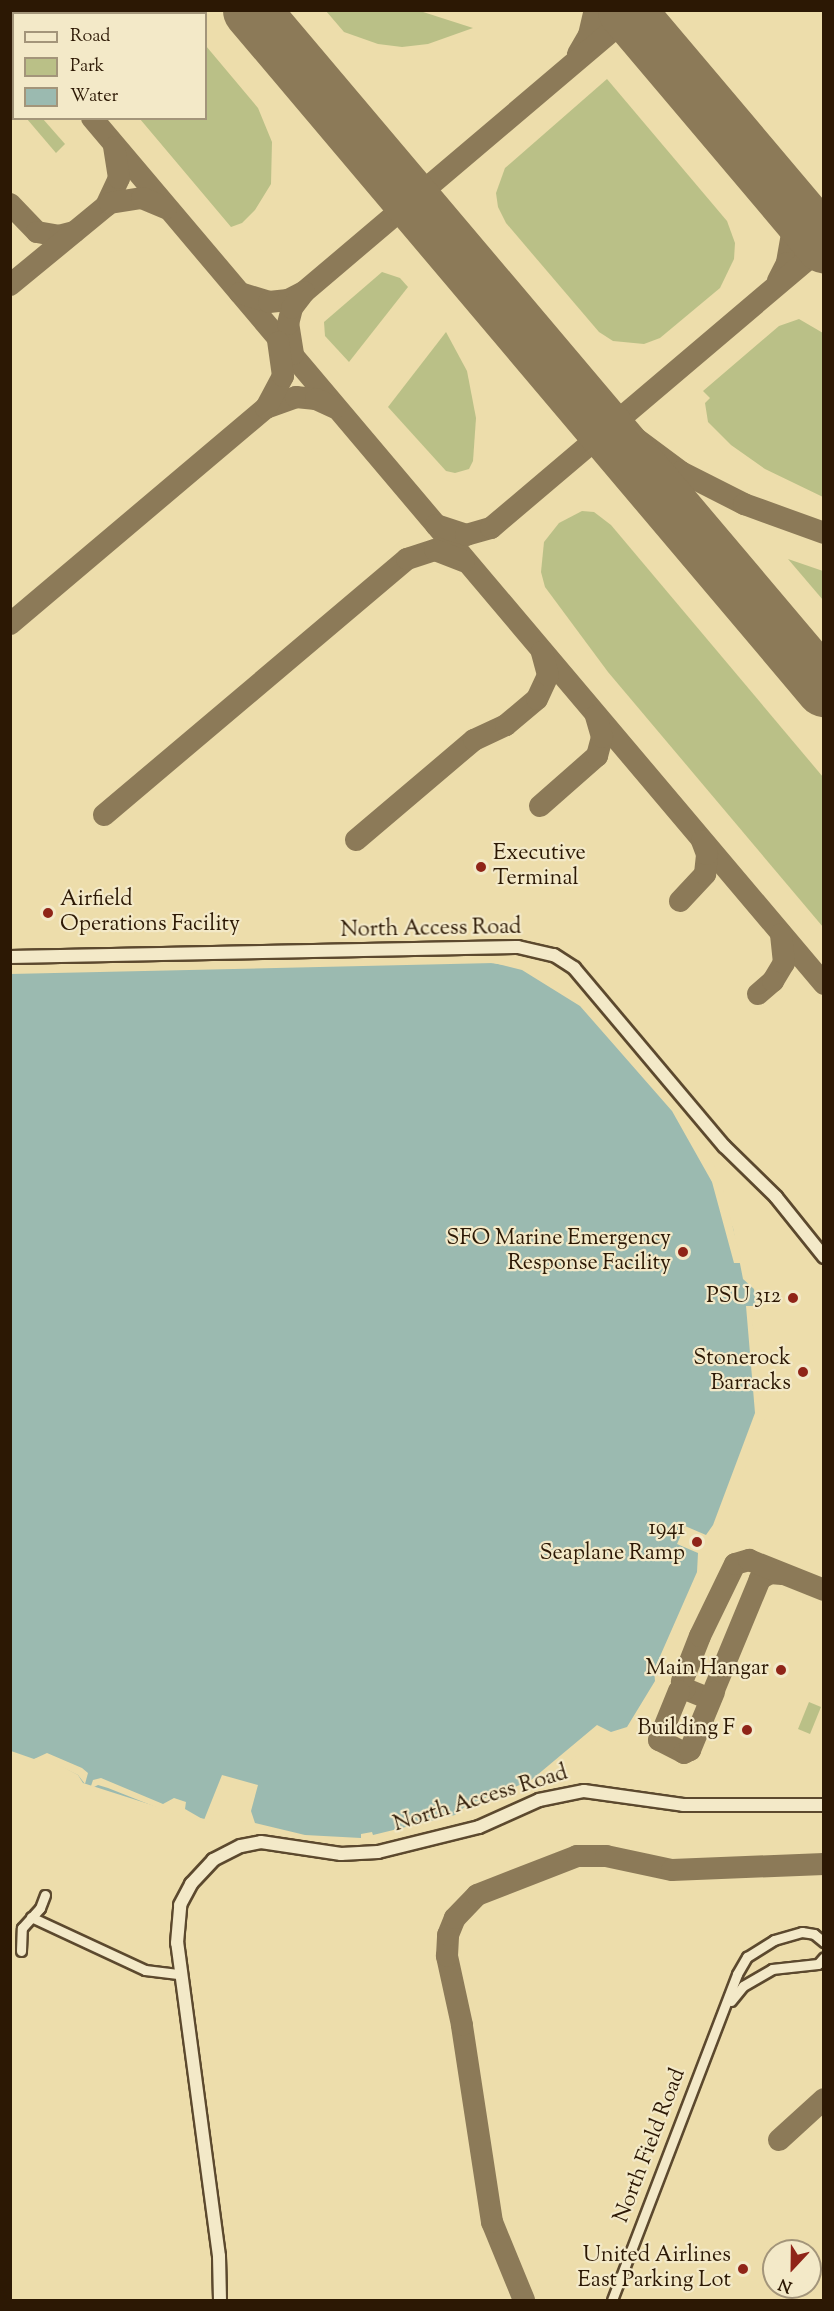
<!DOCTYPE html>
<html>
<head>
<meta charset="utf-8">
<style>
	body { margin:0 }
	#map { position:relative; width:834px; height:2311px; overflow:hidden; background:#edddab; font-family:"Sorts Mill Goudy",serif }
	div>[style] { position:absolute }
	.green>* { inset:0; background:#bac087 }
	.water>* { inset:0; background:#9bbab0 }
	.pier>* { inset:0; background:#edddab }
	.taxiway>* { height:22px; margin:-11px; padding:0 11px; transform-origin:11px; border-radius:11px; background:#8c7a58 }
	.runway>* { height:57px; margin:-28.5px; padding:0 28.5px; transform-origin:28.5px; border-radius:28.5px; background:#8c7a58 }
	.roads { filter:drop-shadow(2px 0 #5c492e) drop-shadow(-2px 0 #5c492e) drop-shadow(0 2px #5c492e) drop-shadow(0 -2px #5c492e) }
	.minor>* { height:9px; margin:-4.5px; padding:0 4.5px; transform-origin:4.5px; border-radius:4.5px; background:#f3e9c8 }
	.tertiary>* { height:12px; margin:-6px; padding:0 6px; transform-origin:6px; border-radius:6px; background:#f3e9c8 }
	.dots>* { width:16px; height:16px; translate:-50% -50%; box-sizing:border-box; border:3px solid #f3e9c8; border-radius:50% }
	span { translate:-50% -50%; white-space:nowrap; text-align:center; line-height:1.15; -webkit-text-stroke:4.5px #f3e9c8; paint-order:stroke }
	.poi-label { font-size:22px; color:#2c1804 }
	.left { translate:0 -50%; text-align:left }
	.right { translate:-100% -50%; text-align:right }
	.street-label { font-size:22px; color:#2c1804 }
	.frame { position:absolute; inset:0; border:12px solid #2c1804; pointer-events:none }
	.legend { position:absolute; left:12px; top:12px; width:195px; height:108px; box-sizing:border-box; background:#f3e9c8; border:2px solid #a3957a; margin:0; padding:8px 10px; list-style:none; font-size:18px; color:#2c1804 }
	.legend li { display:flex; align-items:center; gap:12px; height:30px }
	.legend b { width:30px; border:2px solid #a3957a }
	.north { position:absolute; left:762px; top:2239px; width:60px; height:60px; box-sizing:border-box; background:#f3e9c8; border:2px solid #a3957a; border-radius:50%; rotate:202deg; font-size:16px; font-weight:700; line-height:24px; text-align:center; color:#2c1804 }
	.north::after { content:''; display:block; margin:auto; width:21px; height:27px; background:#8f2418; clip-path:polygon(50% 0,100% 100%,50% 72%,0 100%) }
</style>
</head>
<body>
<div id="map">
	<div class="green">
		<i style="clip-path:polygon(175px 10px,178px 13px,49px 11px,49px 10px)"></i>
		<i style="clip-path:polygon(326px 11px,420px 11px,473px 28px,428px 44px,402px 47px,378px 44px,344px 32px)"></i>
		<i style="clip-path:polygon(206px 46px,258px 108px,272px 142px,271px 184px,255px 210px,242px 223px,231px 227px,140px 119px,206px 118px)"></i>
		<i style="clip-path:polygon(607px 79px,727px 221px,735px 243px,734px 259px,720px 288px,660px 338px,644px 344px,613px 341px,599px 332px,506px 223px,498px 207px,496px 193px,505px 168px)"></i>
		<i style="clip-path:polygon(27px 119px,43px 119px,65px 144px,56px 153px)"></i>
		<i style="clip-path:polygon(382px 272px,400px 278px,408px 287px,349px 362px,325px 336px,324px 322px)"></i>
		<i style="clip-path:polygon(799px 319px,823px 333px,823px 497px,765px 469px,731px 445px,708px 422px,705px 403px,710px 398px,703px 391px,779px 326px)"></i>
		<i style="clip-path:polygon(446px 332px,467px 371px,476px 418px,473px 461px,469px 469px,455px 473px,446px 471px,388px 407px)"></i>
		<i style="clip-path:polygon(582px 511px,594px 512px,611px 525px,823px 777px,823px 927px,608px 672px,545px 587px,541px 572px,544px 542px,559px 523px)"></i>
		<i style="clip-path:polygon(788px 559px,823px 571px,823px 600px)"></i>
		<i style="clip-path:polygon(809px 1702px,821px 1707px,810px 1734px,798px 1729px)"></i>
	</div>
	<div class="water">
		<i style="clip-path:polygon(477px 961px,525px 968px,586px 1004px,683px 1116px,733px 1228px,743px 1279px,754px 1289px,756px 1308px,751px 1318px,766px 1407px,638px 1727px,618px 1739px,605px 1733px,500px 1808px,346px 1845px,247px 1826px,249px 1820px,213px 1810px,210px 1820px,180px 1814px,83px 1783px,78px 1775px,44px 1757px,34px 1759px,11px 1751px,10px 970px)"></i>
	</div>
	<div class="pier">
		<i style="clip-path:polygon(477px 958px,526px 965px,554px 977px,588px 1001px,623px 1041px,685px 1114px,706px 1147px,721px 1181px,742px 1263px,734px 1263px,712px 1182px,672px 1111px,580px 1006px,522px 970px,494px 963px,10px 974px,10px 967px)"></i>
		<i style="clip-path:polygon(746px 1306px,759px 1306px,752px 1321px,769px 1408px,656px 1695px,635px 1734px,618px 1742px,604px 1736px,501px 1811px,471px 1822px,346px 1848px,246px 1829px,245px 1822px,214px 1814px,210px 1823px,176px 1815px,108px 1788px,98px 1785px,90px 1789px,93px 1780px,101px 1778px,163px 1804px,174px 1798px,186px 1802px,185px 1809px,204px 1820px,222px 1775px,258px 1785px,251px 1811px,255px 1823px,305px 1835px,361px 1838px,361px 1834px,372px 1832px,373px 1835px,455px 1815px,467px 1805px,530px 1781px,597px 1725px,611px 1732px,627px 1727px,655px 1681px,654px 1670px,697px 1572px,698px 1553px,677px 1544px,685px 1526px,706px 1535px,713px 1525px,755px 1413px)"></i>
		<i style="clip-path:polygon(47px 1753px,82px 1768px,88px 1773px,85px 1784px,78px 1775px,45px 1759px,34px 1759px)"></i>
	</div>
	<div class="taxiway">
		<i style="left:651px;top:10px;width:22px;rotate:87deg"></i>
		<i style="left:652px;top:32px;width:22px;rotate:63deg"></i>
		<i style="left:10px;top:22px;width:6px;rotate:45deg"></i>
		<i style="left:578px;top:54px;width:22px;rotate:-60deg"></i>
		<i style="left:589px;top:35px;width:26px;rotate:-77deg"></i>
		<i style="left:92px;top:118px;width:1134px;rotate:49.79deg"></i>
		<i style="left:773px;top:184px;width:24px;rotate:62deg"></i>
		<i style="left:784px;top:205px;width:30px;rotate:75deg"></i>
		<i style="left:792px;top:234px;width:29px;rotate:100deg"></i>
		<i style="left:787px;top:263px;width:20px;rotate:117deg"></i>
		<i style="left:779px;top:191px;width:34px;rotate:30deg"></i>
		<i style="left:808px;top:208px;width:16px;rotate:14deg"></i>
		<i style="left:10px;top:204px;width:39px;rotate:46deg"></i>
		<i style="left:37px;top:232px;width:22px;rotate:10deg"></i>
		<i style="left:59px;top:236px;width:16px;rotate:-15deg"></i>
		<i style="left:106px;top:206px;width:31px;rotate:-65deg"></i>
		<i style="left:119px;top:178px;width:31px;rotate:-99deg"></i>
		<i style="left:10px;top:285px;width:129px;rotate:-39.4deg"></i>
		<i style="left:110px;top:203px;width:32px;rotate:-9deg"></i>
		<i style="left:142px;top:198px;width:26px;rotate:23deg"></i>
		<i style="left:240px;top:293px;width:30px;rotate:17deg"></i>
		<i style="left:269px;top:302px;width:19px;rotate:-6deg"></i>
		<i style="left:288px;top:300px;width:18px;rotate:-27deg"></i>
		<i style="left:304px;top:292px;width:436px;rotate:-40.3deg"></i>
		<i style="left:293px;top:354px;width:30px;rotate:-99deg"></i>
		<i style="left:288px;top:324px;width:16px;rotate:-76deg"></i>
		<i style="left:292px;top:308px;width:20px;rotate:-53deg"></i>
		<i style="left:571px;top:390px;width:137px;rotate:36.7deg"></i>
		<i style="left:681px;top:472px;width:71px;rotate:26.9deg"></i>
		<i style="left:744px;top:504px;width:85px;rotate:19.9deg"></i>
		<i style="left:266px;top:408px;width:32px;rotate:-20deg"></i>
		<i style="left:296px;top:397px;width:20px;rotate:6deg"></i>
		<i style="left:316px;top:399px;width:21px;rotate:25deg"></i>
		<i style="left:436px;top:525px;width:32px;rotate:18deg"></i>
		<i style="left:466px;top:535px;width:26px;rotate:-16deg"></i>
		<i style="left:491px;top:528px;width:436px;rotate:-40.3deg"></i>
		<i style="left:10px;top:624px;width:335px;rotate:-40.2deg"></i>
		<i style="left:266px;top:408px;width:36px;rotate:-62deg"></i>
		<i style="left:283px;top:376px;width:34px;rotate:-98deg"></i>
		<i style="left:540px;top:806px;width:76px;rotate:-41.3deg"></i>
		<i style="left:597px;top:756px;width:20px;rotate:-75deg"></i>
		<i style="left:602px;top:737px;width:22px;rotate:-106deg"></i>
		<i style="left:104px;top:815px;width:397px;rotate:-40.2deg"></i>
		<i style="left:407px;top:559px;width:29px;rotate:-18deg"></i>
		<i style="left:435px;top:550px;width:31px;rotate:21deg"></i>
		<i style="left:356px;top:840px;width:155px;rotate:-40.3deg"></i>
		<i style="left:474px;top:740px;width:35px;rotate:-25deg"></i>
		<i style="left:506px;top:725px;width:40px;rotate:-40deg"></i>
		<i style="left:537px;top:699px;width:26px;rotate:-65deg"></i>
		<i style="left:548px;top:675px;width:24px;rotate:-105deg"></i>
		<i style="left:680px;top:901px;width:37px;rotate:-47deg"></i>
		<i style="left:705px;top:874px;width:20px;rotate:-84deg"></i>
		<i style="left:707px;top:854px;width:14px;rotate:-111deg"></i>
		<i style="left:758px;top:994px;width:20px;rotate:-41deg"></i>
		<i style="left:773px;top:981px;width:21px;rotate:-59deg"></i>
		<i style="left:784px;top:963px;width:29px;rotate:-96deg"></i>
		<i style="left:782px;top:1574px;width:12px;rotate:-175deg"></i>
		<i style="left:770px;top:1573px;width:12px;rotate:149deg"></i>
		<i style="left:760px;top:1579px;width:126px;rotate:112.5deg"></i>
		<i style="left:712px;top:1695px;width:7px;rotate:164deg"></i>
		<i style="left:705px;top:1697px;width:22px;rotate:-158deg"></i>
		<i style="left:685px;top:1689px;width:8px;rotate:-113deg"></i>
		<i style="left:682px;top:1682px;width:49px;rotate:-68.6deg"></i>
		<i style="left:700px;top:1636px;width:80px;rotate:-64.1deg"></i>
		<i style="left:735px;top:1564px;width:15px;rotate:-16deg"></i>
		<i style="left:749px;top:1560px;width:81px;rotate:21.8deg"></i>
		<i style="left:685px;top:1689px;width:6px;rotate:162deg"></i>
		<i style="left:679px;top:1691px;width:53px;rotate:112.2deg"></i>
		<i style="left:659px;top:1740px;width:28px;rotate:27deg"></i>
		<i style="left:684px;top:1753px;width:7px;rotate:-27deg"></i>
		<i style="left:690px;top:1750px;width:63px;rotate:-67.5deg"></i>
		<i style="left:779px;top:2140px;width:61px;rotate:-42.3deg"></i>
		<i style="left:524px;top:2300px;width:84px;rotate:-112.3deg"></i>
		<i style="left:492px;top:2222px;width:199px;rotate:-98.7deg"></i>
		<i style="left:462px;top:2025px;width:71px;rotate:-102.3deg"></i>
		<i style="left:447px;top:1956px;width:21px;rotate:-87deg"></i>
		<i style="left:448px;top:1935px;width:18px;rotate:-68deg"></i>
		<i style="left:455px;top:1918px;width:32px;rotate:-46deg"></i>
		<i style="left:477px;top:1895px;width:107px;rotate:-21.3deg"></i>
		<i style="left:577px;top:1856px;width:29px"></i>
		<i style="left:606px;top:1856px;width:67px;rotate:12deg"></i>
		<i style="left:672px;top:1870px;width:152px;rotate:-2.3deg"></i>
	</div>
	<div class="runway">
		<i style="left:251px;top:10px;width:888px;rotate:49.8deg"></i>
		<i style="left:626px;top:10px;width:307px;rotate:49.8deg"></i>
	</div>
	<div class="roads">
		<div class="minor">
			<i style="left:31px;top:1917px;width:126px;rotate:24.9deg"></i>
			<i style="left:145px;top:1970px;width:35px;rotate:7deg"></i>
			<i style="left:21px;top:1951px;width:23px;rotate:-88deg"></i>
			<i style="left:22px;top:1928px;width:27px;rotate:-48deg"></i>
			<i style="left:40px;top:1908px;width:14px;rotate:-69deg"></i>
			<i style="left:731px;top:2001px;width:19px;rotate:-51deg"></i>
			<i style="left:743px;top:1986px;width:34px;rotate:-30deg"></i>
			<i style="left:772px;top:1969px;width:46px;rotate:-6.2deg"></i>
			<i style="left:818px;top:1964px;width:9px;rotate:-49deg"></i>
			<i style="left:612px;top:2300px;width:349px;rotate:-69deg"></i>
			<i style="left:737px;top:1974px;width:20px;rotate:-60deg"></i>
			<i style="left:747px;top:1957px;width:32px;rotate:-32deg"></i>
			<i style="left:774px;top:1940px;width:29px;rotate:-16deg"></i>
			<i style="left:802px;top:1932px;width:12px;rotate:9deg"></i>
			<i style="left:814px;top:1934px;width:13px;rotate:39deg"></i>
		</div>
		<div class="tertiary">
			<i style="left:10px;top:957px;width:508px;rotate:-1.13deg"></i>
			<i style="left:518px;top:947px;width:37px;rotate:13deg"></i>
			<i style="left:554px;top:955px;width:24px;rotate:33deg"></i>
			<i style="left:574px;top:968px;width:233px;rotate:49.9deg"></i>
			<i style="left:724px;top:1146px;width:73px;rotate:44.4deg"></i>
			<i style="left:776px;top:1197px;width:77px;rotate:51.3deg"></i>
			<i style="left:220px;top:2300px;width:44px;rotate:-91.3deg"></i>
			<i style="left:219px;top:2256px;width:316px;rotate:-97.6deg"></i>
			<i style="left:177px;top:1943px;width:38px;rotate:-85deg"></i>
			<i style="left:180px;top:1905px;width:24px;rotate:-62deg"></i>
			<i style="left:191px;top:1884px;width:33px;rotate:-47deg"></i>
			<i style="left:213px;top:1860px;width:31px;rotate:-27deg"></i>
			<i style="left:241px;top:1846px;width:20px;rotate:-11deg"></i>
			<i style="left:261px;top:1842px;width:81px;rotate:8.5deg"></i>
			<i style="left:341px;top:1854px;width:37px;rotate:-3deg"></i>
			<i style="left:378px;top:1852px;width:104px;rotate:-13.9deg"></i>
			<i style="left:479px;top:1827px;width:66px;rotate:-24.2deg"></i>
			<i style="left:539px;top:1800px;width:46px;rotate:-11.3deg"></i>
			<i style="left:584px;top:1791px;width:100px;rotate:8deg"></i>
			<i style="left:683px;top:1805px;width:141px"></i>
		</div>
	</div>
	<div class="dots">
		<i style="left:481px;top:867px;background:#8f2418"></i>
		<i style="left:48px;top:913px;background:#8f2418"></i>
		<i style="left:683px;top:1252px;background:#8f2418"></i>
		<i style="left:793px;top:1298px;background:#8f2418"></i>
		<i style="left:803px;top:1372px;background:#8f2418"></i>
		<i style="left:697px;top:1542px;background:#8f2418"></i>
		<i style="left:781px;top:1670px;background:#8f2418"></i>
		<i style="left:747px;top:1730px;background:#8f2418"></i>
		<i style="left:743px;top:2269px;background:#8f2418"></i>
	</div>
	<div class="poi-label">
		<span class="left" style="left:493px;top:867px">Executive<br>Terminal</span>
		<span class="left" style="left:60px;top:913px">Airfield<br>Operations Facility</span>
		<span class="right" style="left:671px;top:1252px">SFO Marine Emergency<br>Response Facility</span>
		<span class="right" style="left:781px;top:1298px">PSU 312</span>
		<span class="right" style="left:791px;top:1372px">Stonerock<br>Barracks</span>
		<span class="right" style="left:685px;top:1542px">1941<br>Seaplane Ramp</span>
		<span class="right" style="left:769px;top:1670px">Main Hangar</span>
		<span class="right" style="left:735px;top:1730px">Building F</span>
		<span class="right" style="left:731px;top:2269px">United Airlines<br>East Parking Lot</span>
	</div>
	<div class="street-label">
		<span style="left:431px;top:930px;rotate:-1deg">North Access Road</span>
		<span style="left:481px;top:1800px;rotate:-17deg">North Access Road</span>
		<span style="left:651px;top:2146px;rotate:-69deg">North Field Road</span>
	</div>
	<div class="frame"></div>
	<ul class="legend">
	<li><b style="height:8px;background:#f3e9c8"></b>Road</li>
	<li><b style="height:16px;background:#bac087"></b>Park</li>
	<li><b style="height:16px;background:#9bbab0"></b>Water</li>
	</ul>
	<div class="north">N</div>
</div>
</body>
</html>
